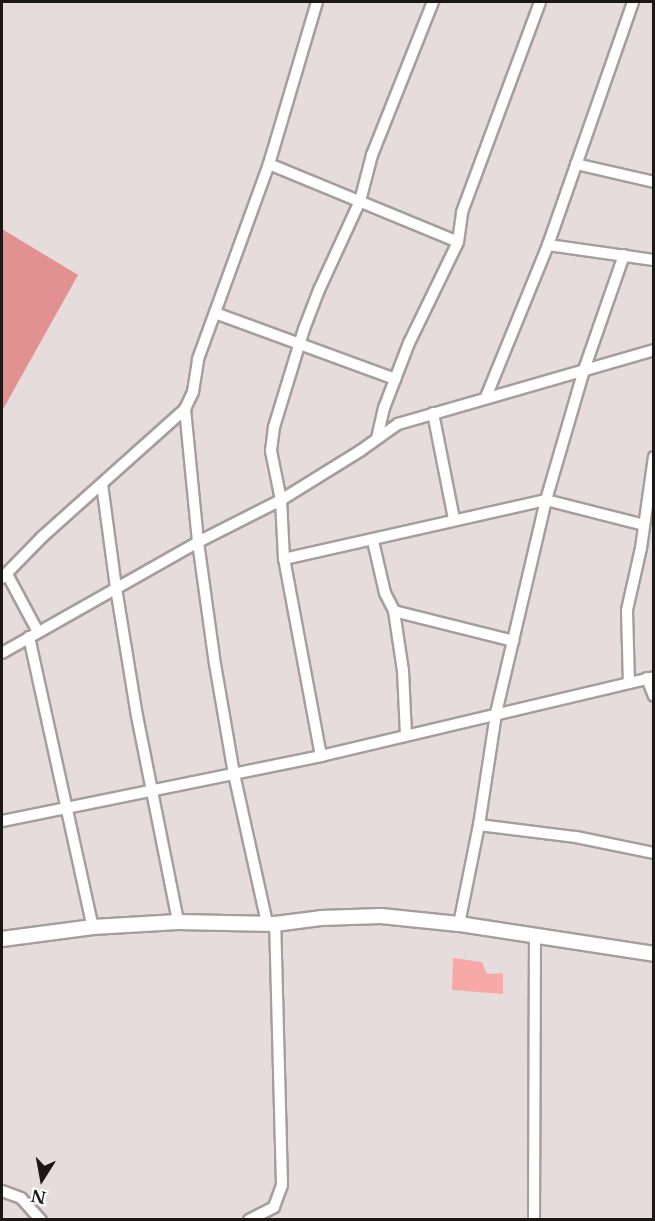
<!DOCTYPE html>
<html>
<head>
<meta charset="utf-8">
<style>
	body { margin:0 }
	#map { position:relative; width:655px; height:1221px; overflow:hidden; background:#e5dcdb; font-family:"Libre Baskerville",serif }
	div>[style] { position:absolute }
	.green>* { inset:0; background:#f7a9a8 }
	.forest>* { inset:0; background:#e09190 }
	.roads { filter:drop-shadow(2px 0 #a69d9d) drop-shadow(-2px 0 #a69d9d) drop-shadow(0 2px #a69d9d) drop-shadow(0 -2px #a69d9d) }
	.minor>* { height:10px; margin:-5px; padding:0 5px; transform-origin:5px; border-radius:5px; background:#fff }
	.major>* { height:14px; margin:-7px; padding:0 7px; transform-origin:7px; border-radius:7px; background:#fff }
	span { translate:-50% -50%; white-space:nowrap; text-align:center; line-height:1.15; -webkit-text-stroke:4.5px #fff; paint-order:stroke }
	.frame { position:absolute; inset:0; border:3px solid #1a1716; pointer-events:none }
	.north { position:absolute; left:12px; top:1149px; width:60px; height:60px; -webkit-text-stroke:4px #fff; paint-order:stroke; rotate:191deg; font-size:16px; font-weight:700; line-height:24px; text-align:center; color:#1a1716 }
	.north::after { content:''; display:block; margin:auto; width:21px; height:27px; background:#1a1716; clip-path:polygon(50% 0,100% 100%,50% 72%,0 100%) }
</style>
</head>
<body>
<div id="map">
	<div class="green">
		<i style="clip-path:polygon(453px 958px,482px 962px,487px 974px,503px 973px,503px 994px,452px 990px)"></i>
	</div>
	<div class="forest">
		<i style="clip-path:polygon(2px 229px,78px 275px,2px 411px)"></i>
	</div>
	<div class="roads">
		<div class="minor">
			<i style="left:269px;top:164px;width:169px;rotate:-73.5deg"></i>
			<i style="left:576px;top:164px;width:80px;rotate:13deg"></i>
			<i style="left:548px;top:245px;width:257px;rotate:-70.7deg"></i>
			<i style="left:624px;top:255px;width:122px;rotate:109.2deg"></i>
			<i style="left:584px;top:370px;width:135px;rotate:106.3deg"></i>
			<i style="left:546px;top:500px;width:220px;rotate:103.2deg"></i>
			<i style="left:496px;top:714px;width:112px;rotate:98.7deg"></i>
			<i style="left:479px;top:825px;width:98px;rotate:7.1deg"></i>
			<i style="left:576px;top:837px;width:80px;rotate:11.6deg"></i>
			<i style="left:215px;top:313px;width:192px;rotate:20.1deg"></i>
			<i style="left:486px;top:397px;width:164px;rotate:-67.8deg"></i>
			<i style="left:548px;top:245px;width:107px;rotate:8.1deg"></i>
			<i style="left:185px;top:409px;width:134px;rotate:84.4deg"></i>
			<i style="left:198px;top:542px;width:123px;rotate:82.1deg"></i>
			<i style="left:215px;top:664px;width:112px;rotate:80.2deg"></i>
			<i style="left:234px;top:774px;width:153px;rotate:77.5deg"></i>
			<i style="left:433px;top:413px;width:108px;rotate:78.8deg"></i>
			<i style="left:377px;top:438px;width:31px;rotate:-77deg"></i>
			<i style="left:384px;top:408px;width:70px;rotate:-69deg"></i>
			<i style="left:409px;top:343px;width:112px;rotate:-64.1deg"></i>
			<i style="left:458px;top:242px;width:30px;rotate:-82deg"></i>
			<i style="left:462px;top:212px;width:224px;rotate:-69.6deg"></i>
			<i style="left:102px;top:484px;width:105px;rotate:82.3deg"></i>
			<i style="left:116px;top:588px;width:130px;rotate:80.7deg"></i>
			<i style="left:137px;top:716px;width:210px;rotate:78.7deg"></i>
			<i style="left:373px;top:541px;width:53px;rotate:77deg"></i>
			<i style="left:385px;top:593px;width:20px;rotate:63deg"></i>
			<i style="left:394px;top:611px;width:61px;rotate:81.5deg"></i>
			<i style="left:403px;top:671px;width:64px;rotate:87.3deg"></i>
			<i style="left:284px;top:559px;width:269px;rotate:-12.7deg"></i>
			<i style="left:546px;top:500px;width:101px;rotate:14.3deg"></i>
			<i style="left:7px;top:574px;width:66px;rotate:61.9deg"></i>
			<i style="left:2px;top:578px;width:57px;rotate:-45.7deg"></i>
			<i style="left:42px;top:537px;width:192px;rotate:-41.8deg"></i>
			<i style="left:185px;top:409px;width:19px;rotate:-65deg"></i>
			<i style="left:193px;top:392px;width:33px;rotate:-81deg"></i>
			<i style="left:198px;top:359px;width:208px;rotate:-70deg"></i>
			<i style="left:269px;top:164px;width:204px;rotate:22.4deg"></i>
			<i style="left:394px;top:611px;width:123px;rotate:14.1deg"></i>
			<i style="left:29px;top:637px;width:297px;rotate:77.6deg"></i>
			<i style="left:2px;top:653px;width:225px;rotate:-29.5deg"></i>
			<i style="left:198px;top:542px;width:93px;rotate:-26.8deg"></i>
			<i style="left:281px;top:500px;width:93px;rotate:-31.8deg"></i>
			<i style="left:360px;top:451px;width:47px;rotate:-35.4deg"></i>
			<i style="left:398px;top:424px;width:266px;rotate:-16.1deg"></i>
			<i style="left:647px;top:678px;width:19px;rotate:69deg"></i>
			<i style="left:629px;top:683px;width:73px;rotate:-91.6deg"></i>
			<i style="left:627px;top:610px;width:64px;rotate:-77.3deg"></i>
			<i style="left:641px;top:548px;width:92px;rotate:-81.9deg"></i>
			<i style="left:321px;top:756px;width:200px;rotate:-100.6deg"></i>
			<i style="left:284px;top:559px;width:59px;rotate:-92.9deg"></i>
			<i style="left:281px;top:500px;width:50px;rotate:-101.5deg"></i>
			<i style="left:271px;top:451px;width:24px;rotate:-83deg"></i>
			<i style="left:274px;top:427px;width:102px;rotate:-73deg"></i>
			<i style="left:304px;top:329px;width:42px;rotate:-69deg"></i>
			<i style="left:319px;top:290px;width:98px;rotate:-65.3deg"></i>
			<i style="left:360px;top:201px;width:48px;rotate:-75.4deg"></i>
			<i style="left:372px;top:155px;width:165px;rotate:-68.3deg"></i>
			<i style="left:2px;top:821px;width:326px;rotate:-11.5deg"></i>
			<i style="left:321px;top:756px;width:342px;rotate:-13.3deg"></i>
			<i style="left:459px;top:924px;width:101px;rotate:-78.6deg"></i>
			<i style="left:2px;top:1191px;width:20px;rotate:20deg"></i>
			<i style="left:21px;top:1198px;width:30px;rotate:48deg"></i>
			<i style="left:249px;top:1220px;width:28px;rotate:-27deg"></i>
			<i style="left:274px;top:1207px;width:23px;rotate:-70deg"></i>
			<i style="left:282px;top:1185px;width:261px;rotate:-91.5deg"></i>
			<i style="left:534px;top:1220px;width:283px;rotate:-89.8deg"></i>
		</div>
		<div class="major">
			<i style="left:2px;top:939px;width:92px;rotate:-7.5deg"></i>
			<i style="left:93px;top:927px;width:85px;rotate:-3.4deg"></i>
			<i style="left:178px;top:922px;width:97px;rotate:1.2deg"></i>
			<i style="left:275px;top:924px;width:46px;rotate:-7.4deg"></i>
			<i style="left:321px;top:918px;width:60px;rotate:-1.9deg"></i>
			<i style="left:381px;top:916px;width:78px;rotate:5.9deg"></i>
			<i style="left:459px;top:924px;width:197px;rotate:8.7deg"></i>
		</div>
	</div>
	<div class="frame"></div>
	<div class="north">N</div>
</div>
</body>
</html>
